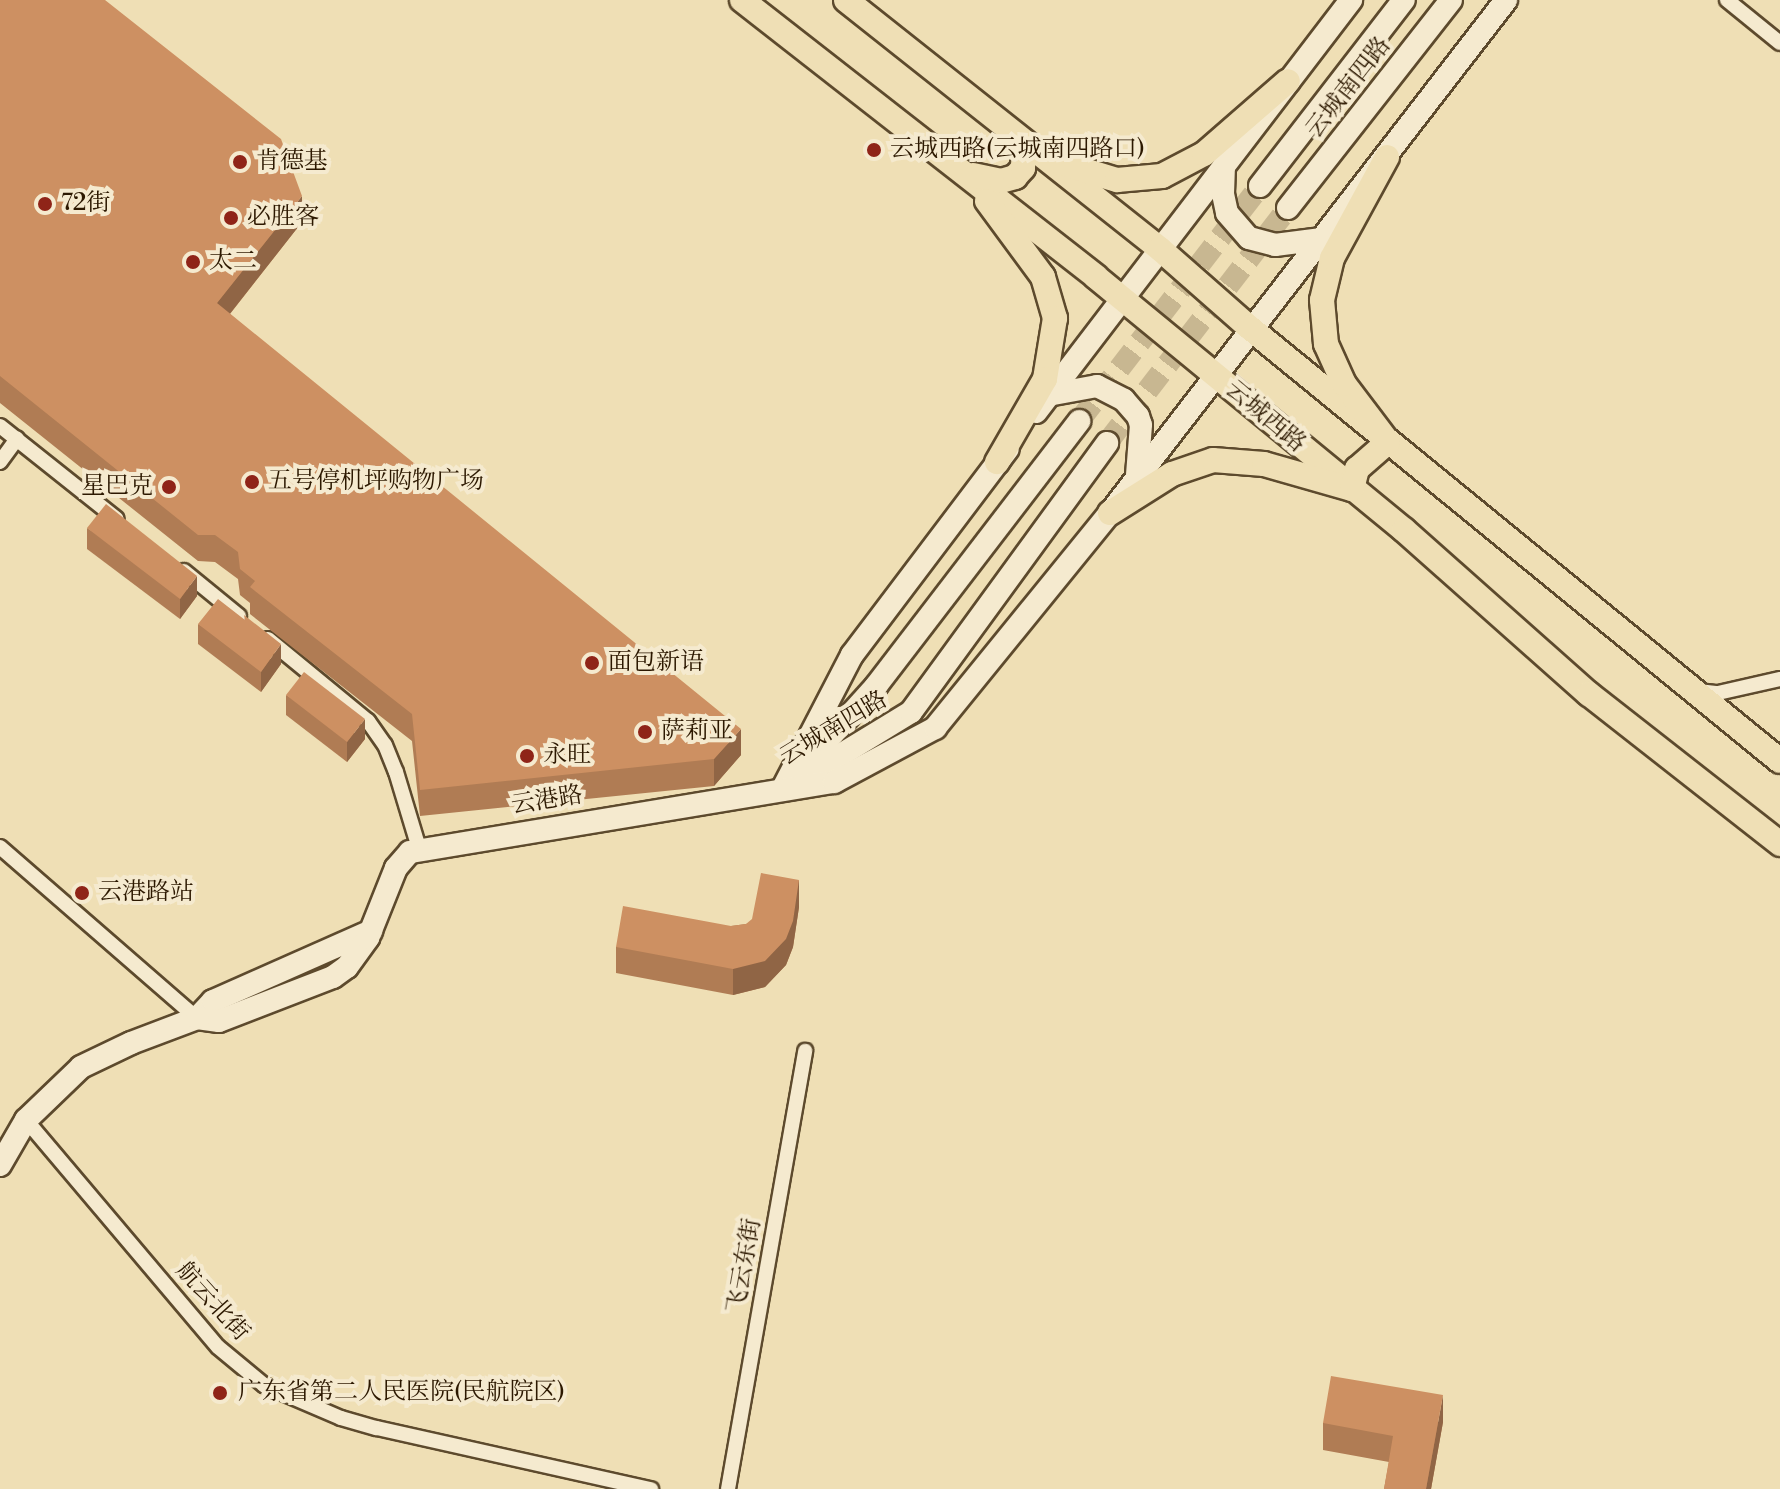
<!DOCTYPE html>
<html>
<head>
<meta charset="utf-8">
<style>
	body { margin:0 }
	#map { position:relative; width:1780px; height:1489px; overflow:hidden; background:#efdfb5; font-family:"Libre Bodoni","Noto Serif SC",serif }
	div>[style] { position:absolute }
	.secondary-tunnel>* { height:22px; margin-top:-11px; transform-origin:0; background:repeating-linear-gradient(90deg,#c8b791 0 22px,transparent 0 33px) }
	.roads { filter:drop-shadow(2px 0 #5d4a2d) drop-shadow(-2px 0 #5d4a2d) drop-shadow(0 2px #5d4a2d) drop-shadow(0 -2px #5d4a2d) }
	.street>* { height:14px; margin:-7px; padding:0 7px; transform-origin:7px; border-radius:7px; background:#f5eacf }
	.secondary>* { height:22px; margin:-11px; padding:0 11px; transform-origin:11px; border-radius:11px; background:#f5eacf }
	.primary>* { height:24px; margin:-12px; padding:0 12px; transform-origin:12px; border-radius:12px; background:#efdfb5 }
	.wall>* { inset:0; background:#b07c54 }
	.shaded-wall>* { inset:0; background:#906545 }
	.building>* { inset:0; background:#cd9062 }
	.dots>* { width:22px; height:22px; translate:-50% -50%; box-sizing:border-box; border:4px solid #f5eacf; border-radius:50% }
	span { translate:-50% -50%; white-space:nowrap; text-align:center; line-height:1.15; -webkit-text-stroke:8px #f5eacf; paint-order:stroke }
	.street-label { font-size:24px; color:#2c1800 }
	.poi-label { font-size:24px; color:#2c1800 }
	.left { translate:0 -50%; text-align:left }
	.right { translate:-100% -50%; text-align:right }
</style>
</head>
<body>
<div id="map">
	<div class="secondary-tunnel">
		<i style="left:1079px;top:421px;width:297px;rotate:-52.4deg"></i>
		<i style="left:1107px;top:443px;width:297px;rotate:-52.4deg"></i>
	</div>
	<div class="roads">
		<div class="street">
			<i style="left:1727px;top:0;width:68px;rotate:39.1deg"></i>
			<i style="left:0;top:426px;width:149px;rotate:38.5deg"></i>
			<i style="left:0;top:462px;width:29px;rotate:-54deg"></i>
			<i style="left:184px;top:571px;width:71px;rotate:39.3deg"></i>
			<i style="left:268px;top:639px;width:129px;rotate:39.4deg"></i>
			<i style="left:368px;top:721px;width:29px;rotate:55deg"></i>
			<i style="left:385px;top:745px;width:29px;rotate:68deg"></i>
			<i style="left:396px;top:772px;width:79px;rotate:73.2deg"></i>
			<i style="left:1698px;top:691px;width:20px;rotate:6deg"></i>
			<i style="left:1718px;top:693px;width:64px;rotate:-12.7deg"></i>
			<i style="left:0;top:847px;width:261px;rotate:41deg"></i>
			<i style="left:26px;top:1120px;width:297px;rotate:49.8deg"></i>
			<i style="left:218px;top:1347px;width:60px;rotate:39.6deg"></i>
			<i style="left:264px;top:1385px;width:84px;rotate:23.2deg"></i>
			<i style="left:341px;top:1418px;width:37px;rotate:16deg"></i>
			<i style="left:377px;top:1428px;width:281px;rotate:12.6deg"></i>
			<i style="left:728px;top:1489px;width:445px;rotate:-80deg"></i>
		</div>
		<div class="secondary">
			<i style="left:1224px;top:165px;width:29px;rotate:92deg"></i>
			<i style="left:1223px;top:194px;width:19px;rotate:78deg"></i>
			<i style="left:1227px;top:213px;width:33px;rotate:49deg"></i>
			<i style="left:1249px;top:238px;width:27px;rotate:15deg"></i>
			<i style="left:1275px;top:245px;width:47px;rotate:-7.3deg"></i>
			<i style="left:1260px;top:186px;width:235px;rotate:-52.3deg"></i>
			<i style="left:1288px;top:208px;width:264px;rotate:-51.9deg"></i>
			<i style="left:1048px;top:395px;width:50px;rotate:-10.4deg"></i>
			<i style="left:1097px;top:386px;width:30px;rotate:27deg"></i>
			<i style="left:1124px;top:400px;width:21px;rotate:49deg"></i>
			<i style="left:1138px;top:416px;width:9px;rotate:72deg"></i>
			<i style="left:1141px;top:425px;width:50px;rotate:94.6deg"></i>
			<i style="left:1036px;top:412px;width:519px;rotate:-52.6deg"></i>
			<i style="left:804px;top:766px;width:108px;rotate:-48deg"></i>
			<i style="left:876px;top:686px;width:334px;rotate:-52.5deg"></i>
			<i style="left:793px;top:784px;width:138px;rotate:-31.4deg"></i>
			<i style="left:911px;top:712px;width:333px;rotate:-53.9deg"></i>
			<i style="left:782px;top:790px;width:152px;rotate:-62.6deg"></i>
			<i style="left:852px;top:655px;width:258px;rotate:-52.9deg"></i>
			<i style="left:197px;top:1018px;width:23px;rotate:-47deg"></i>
			<i style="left:213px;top:1001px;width:173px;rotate:-23.9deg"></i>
			<i style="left:0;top:1165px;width:52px;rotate:-60deg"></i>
			<i style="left:26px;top:1120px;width:76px;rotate:-43.9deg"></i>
			<i style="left:81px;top:1067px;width:55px;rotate:-25.6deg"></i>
			<i style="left:131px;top:1043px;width:71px;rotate:-20.7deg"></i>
			<i style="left:197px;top:1018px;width:22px;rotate:8deg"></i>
			<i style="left:219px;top:1021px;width:122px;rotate:-21.1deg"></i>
			<i style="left:333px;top:977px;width:17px;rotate:-36deg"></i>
			<i style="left:347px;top:967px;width:36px;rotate:-54deg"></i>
			<i style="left:368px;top:938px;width:75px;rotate:-68.2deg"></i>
			<i style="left:396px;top:868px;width:21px;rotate:-49deg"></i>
			<i style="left:410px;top:852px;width:430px;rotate:-9.4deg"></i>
			<i style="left:834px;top:782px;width:115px;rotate:-28.1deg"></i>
			<i style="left:935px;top:728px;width:277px;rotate:-50.9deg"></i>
			<i style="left:1110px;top:513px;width:648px;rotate:-52.33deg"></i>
		</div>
		<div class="primary">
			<i style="left:742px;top:0;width:449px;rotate:38deg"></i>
			<i style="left:1096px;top:277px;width:399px;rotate:39.4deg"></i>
			<i style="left:1404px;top:530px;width:247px;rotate:41.6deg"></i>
			<i style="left:1589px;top:694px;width:243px;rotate:38.1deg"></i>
			<i style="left:846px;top:0;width:401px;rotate:38.4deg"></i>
			<i style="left:1160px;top:249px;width:120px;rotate:41.3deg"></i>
			<i style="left:1250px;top:328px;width:684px;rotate:39.25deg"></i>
			<i style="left:1061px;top:163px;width:59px;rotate:16.9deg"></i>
			<i style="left:1117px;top:180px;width:45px;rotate:-5.1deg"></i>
			<i style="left:1162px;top:176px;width:47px;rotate:-27.6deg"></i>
			<i style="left:1204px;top:154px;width:111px;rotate:-41deg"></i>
			<i style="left:973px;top:175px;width:29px;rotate:12deg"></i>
			<i style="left:1001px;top:181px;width:15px;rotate:-16deg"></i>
			<i style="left:1015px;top:177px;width:12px;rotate:-48deg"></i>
			<i style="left:1023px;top:168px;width:26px;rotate:-88deg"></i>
			<i style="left:987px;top:201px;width:94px;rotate:53.6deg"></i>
			<i style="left:1043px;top:277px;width:43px;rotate:73.7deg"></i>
			<i style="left:1055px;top:318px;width:62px;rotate:99.3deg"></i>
			<i style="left:1045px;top:379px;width:96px;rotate:120deg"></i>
			<i style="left:1110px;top:513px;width:73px;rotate:-32.2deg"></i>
			<i style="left:1172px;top:474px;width:43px;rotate:-18.9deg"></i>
			<i style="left:1213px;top:460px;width:51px;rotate:4.5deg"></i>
			<i style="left:1264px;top:464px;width:91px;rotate:15.9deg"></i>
			<i style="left:1352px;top:489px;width:21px;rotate:-76deg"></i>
			<i style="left:1357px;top:469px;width:41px;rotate:-41.1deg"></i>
			<i style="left:1388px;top:442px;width:73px;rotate:-127.2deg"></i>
			<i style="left:1344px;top:384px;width:44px;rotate:-114.2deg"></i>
			<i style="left:1326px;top:344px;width:44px;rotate:-95.2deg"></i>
			<i style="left:1322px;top:300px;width:43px;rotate:-76.6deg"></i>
			<i style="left:1332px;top:258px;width:115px;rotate:-61.4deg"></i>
		</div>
	</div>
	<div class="wall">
		<i style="clip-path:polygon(0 0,302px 222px,230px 314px,741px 755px,714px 786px,420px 816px,412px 741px,250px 614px,250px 603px,240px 595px,238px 579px,215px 562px,198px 561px,0 403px)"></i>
		<i style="clip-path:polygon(87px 528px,197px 596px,180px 619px,87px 549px)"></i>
		<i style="clip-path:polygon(198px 624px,281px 664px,261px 692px,198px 644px)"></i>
		<i style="clip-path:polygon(286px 695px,365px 739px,347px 762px,286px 715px)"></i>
		<i style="clip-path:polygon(799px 907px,793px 947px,786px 965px,765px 987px,733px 995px,616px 973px,616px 947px,731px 926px,746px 924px)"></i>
		<i style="clip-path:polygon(1443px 1422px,1431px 1489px,1384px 1489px,1389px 1462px,1323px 1450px,1323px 1423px)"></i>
	</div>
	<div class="shaded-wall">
		<i style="clip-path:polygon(302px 196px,302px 222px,217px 330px,217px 303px)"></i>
		<i style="clip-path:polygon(197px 576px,197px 596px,180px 619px,180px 599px)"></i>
		<i style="clip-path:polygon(281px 644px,281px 664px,261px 692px,261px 672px)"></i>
		<i style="clip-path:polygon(365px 719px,365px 739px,347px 762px,347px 742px)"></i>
		<i style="clip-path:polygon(741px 729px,741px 755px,714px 786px,714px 759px)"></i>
		<i style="clip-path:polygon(799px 880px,799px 907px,793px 947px,786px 965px,765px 987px,733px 995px,733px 969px)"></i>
		<i style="clip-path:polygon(1443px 1395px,1443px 1422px,1431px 1489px,1426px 1489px)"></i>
	</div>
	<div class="building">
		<i style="clip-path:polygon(0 0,105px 0,281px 139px,302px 196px,217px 303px,741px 729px,714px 759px,420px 790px,412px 714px,250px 587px,255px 581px,240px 569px,238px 552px,215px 535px,198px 535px,0 376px)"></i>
		<i style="clip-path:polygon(106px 504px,197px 576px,180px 599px,87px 528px)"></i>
		<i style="clip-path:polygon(218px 599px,245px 620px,244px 615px,281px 644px,261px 672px,198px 624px)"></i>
		<i style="clip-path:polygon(304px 672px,365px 719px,347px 742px,286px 695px)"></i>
		<i style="clip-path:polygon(761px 873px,799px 880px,793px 921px,786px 939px,765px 961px,733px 969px,616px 947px,623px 906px,731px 926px,746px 924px,752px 919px)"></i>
		<i style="clip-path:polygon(1331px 1376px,1443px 1395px,1426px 1489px,1384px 1489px,1393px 1436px,1323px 1423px)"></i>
	</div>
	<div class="dots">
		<i style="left:874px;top:150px;background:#8f2418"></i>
		<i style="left:240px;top:162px;background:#8f2418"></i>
		<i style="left:45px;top:204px;background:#8f2418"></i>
		<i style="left:231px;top:218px;background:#8f2418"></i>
		<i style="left:193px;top:262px;background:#8f2418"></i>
		<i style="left:252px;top:482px;background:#8f2418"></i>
		<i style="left:169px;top:487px;background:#8f2418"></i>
		<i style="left:592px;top:663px;background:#8f2418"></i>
		<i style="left:645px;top:732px;background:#8f2418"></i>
		<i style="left:527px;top:756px;background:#8f2418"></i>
		<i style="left:82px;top:893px;background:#8f2418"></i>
		<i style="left:220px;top:1393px;background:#8f2418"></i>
	</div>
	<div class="street-label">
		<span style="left:1349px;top:88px;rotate:-52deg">云城南四路</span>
		<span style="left:1265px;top:417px;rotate:40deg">云城西路</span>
		<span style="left:834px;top:729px;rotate:-31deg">云城南四路</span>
		<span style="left:547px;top:801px;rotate:-9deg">云港路</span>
		<span style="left:745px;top:1266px;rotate:-80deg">飞云东街</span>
		<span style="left:212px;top:1302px;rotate:48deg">航云北街</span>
	</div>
	<div class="poi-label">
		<span class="left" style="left:890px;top:150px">云城西路(云城南四路口)</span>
		<span class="left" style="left:256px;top:162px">肯德基</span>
		<span class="left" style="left:61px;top:204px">72街</span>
		<span class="left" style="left:247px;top:218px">必胜客</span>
		<span class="left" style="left:209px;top:262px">太二</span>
		<span class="left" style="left:268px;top:482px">五号停机坪购物广场</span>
		<span class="right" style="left:153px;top:487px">星巴克</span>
		<span class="left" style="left:608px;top:663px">面包新语</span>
		<span class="left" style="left:661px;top:732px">萨莉亚</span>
		<span class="left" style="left:543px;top:756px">永旺</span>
		<span class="left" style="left:98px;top:893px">云港路站</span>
		<span class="left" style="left:238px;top:1393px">广东省第二人民医院(民航院区)</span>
	</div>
</div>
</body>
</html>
